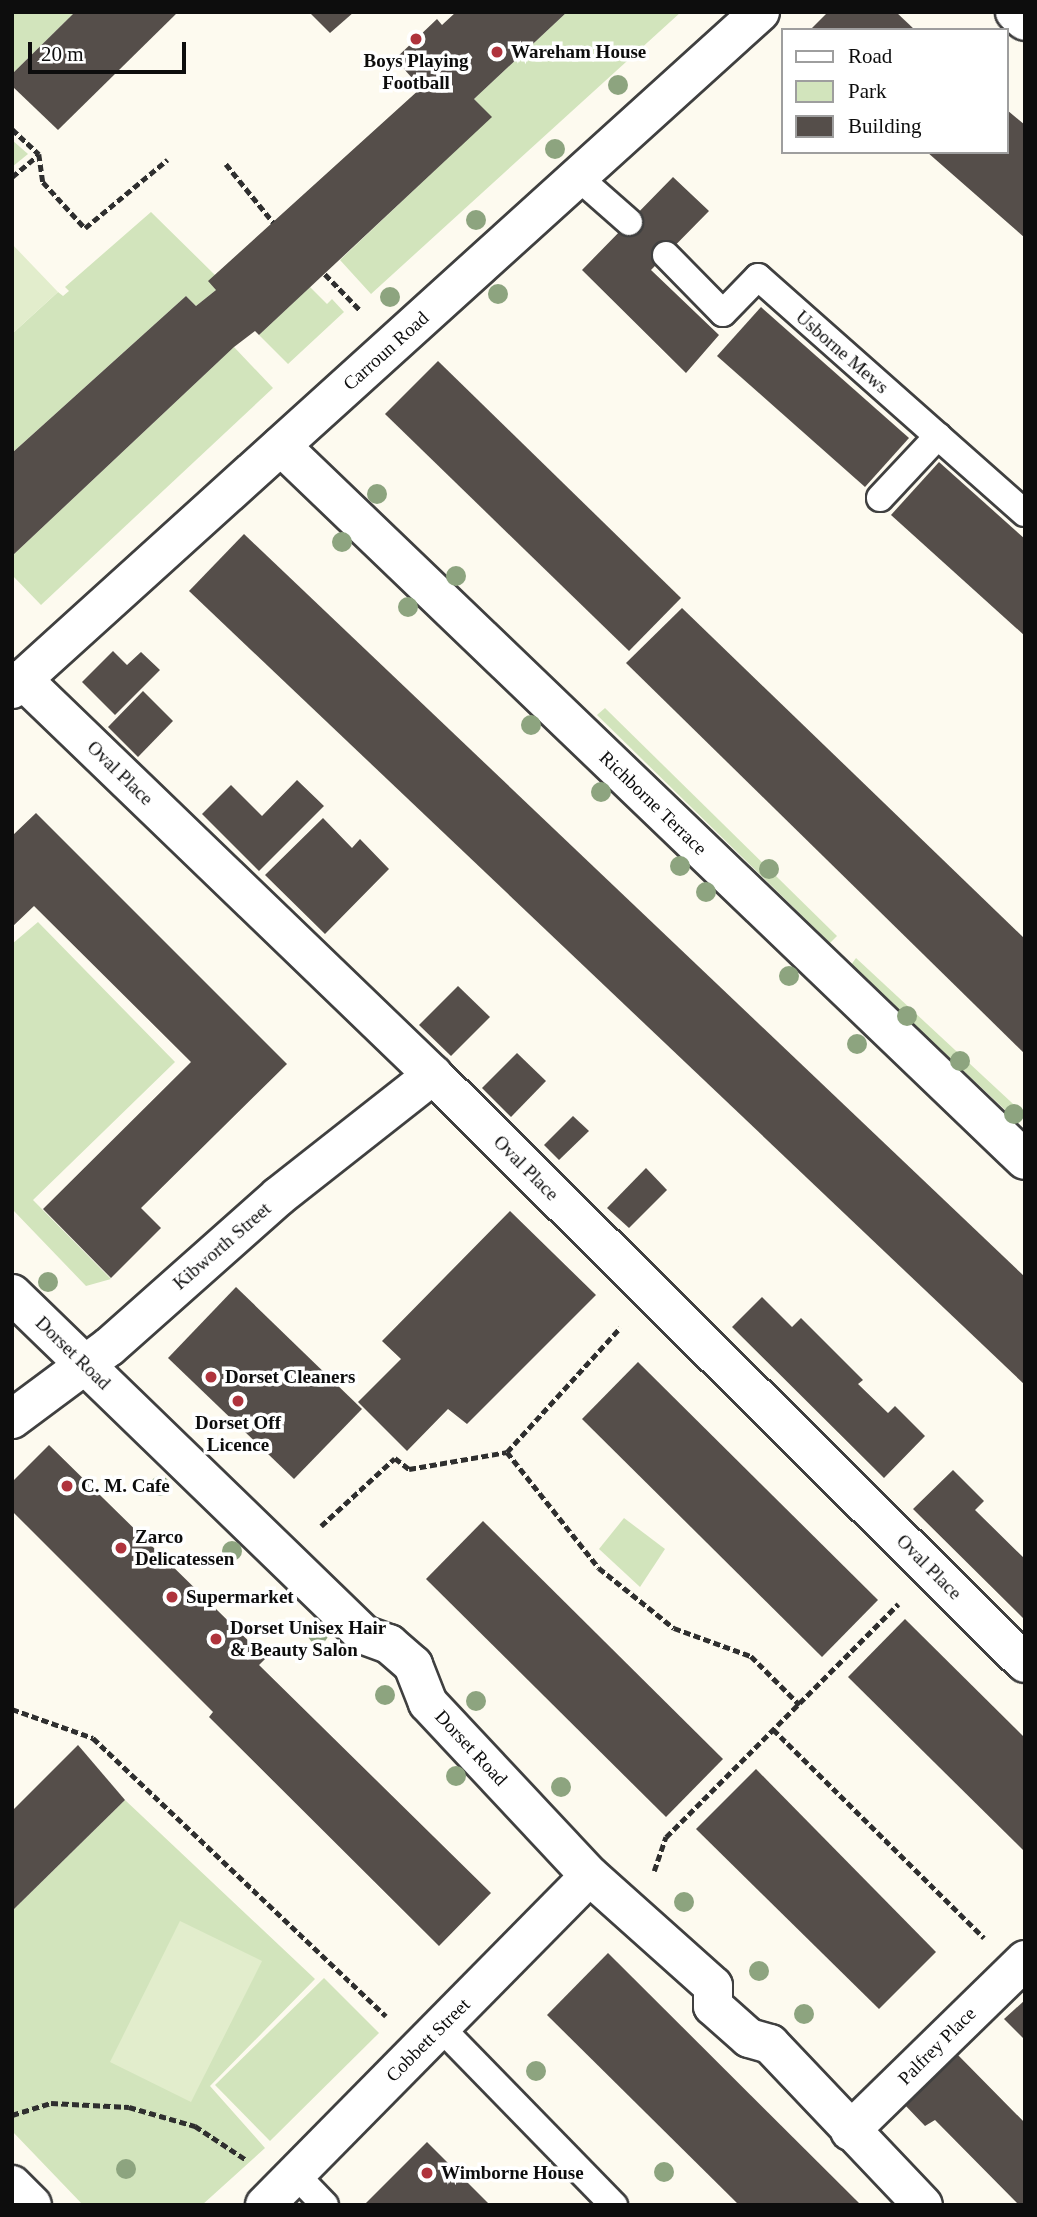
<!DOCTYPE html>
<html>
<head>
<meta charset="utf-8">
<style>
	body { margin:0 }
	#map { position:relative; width:1037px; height:2217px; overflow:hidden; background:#fdfaef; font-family:Georgia,serif }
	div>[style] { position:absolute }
	.green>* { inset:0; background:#d2e4bc }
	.pitch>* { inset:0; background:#e2edcc }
	.building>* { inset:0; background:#554e4a }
	.path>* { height:4.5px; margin-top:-2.25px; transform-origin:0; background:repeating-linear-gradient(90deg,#2f2f2f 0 7px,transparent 0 10.5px) }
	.roads { filter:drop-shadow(2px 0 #404040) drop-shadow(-2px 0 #404040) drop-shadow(0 2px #404040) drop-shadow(0 -2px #404040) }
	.lane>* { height:26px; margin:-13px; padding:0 13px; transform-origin:13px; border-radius:13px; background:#fff }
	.street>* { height:38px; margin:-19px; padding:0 19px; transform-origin:19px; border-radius:19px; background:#fff }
	.trees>* { width:20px; height:20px; margin:-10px; border-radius:50%; background:#8da47f }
	.dots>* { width:19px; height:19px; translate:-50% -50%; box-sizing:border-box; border:4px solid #fff; border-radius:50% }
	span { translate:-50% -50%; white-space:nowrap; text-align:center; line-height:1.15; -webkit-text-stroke:7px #fff; paint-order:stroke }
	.poi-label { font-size:19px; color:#0d0d0d; font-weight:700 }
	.left { translate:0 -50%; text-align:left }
	.street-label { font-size:19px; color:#0d0d0d }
	.frame { position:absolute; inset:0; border:14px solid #0d0d0d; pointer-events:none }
	.legend { position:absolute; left:781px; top:28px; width:228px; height:126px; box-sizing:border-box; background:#fff; border:2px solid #9e9e9e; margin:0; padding:9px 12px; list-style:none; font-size:21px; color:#0d0d0d }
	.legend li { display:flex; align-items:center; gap:14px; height:35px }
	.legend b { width:35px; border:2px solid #9e9e9e }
	.scale { position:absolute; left:28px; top:42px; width:158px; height:32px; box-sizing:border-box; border:4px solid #0d0d0d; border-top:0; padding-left:9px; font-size:21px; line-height:24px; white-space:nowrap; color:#0d0d0d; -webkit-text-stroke:5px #fff; paint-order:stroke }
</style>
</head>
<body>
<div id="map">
	<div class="green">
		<i style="clip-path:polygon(12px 12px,75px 12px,12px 74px)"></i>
		<i style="clip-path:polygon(567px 12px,681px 12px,371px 294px,340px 260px,491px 117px,474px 99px)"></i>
		<i style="clip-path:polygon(12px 140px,28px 154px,12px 167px)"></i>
		<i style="clip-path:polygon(151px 212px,215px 275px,216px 290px,196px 306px,186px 296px,12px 453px,12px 334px,58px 292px,63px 296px,69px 291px,65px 287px)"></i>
		<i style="clip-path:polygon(310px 287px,327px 304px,332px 299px,344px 312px,288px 364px,259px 335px)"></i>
		<i style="clip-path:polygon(234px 347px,273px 388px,41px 605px,12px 575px,12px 556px)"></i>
		<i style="clip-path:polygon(605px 708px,837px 936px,830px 943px,597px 715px)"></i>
		<i style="clip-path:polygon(38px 922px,175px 1062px,33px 1200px,111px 1279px,86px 1286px,12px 1209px,12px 944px)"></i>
		<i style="clip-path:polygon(856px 958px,1025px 1115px,1019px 1123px,851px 965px)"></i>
		<i style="clip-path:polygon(624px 1518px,665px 1549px,640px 1587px,599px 1549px)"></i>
		<i style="clip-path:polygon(125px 1800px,315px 1979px,210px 2086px,265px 2148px,202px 2205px,83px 2205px,12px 2131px,12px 1911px)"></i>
		<i style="clip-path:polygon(324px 1978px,379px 2033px,270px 2141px,215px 2085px)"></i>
	</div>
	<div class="pitch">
		<i style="clip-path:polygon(12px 244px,58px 292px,12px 334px)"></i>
		<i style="clip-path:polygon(180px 1921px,262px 1961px,191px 2102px,110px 2062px)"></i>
	</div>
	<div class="building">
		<i style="clip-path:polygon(75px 12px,178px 12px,58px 130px,12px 86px,12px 74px)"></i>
		<i style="clip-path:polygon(309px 12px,354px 12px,330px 33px)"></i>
		<i style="clip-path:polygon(456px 12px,567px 12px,474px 99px,492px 117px,259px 335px,255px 331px,234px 347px,12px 556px,12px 453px,186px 296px,196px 306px,216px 290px,208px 281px,421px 88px,395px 59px,437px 19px,442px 25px)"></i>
		<i style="clip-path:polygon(828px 12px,896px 12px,915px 30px,810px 30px)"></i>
		<i style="clip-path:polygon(1007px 110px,1025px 125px,1025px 238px,927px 152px,1007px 152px)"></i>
		<i style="clip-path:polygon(673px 177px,709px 211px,651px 270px,719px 335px,686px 373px,582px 270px)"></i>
		<i style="clip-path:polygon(761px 307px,909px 438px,865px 487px,717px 356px)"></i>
		<i style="clip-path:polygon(438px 361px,681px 598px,629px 651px,385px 414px)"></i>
		<i style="clip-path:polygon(939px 462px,1025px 539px,1025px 636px,891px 515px)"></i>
		<i style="clip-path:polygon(244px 534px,1025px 1277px,1025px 1385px,189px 591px)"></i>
		<i style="clip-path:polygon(682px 608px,1025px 939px,1025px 1054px,626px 663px)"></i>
		<i style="clip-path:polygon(113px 651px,127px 665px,141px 652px,160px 670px,115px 715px,82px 682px)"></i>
		<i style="clip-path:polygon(143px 691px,173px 721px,138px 757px,108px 727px)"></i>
		<i style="clip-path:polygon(297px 780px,324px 806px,259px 871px,202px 814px,231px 785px,262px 816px)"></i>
		<i style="clip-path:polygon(36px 813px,287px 1064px,141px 1208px,161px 1228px,111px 1278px,43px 1209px,191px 1062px,34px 906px,12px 927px,12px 836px)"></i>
		<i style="clip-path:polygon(323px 818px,352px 848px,360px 839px,389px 869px,325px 934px,265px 875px)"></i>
		<i style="clip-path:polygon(458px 986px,490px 1017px,451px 1056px,419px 1025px)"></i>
		<i style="clip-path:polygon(517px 1053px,546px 1081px,511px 1117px,482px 1088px)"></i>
		<i style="clip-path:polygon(573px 1116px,589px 1131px,559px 1160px,544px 1145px)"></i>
		<i style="clip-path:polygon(646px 1168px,667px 1190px,629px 1228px,607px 1208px)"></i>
		<i style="clip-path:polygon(510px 1211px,596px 1295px,467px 1424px,448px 1409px,407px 1451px,358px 1402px,401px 1359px,382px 1341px)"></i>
		<i style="clip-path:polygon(236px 1287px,362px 1409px,294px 1479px,168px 1358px)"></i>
		<i style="clip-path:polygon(762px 1297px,792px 1327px,801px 1318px,863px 1380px,858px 1384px,888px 1413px,895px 1406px,925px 1436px,884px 1478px,732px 1327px)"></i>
		<i style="clip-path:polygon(638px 1362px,878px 1600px,822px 1657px,582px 1419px)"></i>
		<i style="clip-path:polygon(49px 1445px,266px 1658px,259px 1665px,491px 1893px,439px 1946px,209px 1717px,213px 1712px,12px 1511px,12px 1482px)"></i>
		<i style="clip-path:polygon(953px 1470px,984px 1501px,975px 1510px,1025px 1559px,1025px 1620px,913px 1509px)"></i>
		<i style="clip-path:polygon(483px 1521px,723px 1759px,666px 1817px,426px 1579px)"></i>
		<i style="clip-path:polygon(905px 1619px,1025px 1738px,1025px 1852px,848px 1677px)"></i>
		<i style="clip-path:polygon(78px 1745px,125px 1800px,12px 1911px,12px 1811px)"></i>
		<i style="clip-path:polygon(756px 1769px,936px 1952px,879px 2009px,696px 1829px)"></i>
		<i style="clip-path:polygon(608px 1953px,861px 2205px,739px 2205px,547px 2015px)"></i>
		<i style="clip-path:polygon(1025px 2000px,1025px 2040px,1004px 2019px)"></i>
		<i style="clip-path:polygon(956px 2053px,1025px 2123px,1025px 2205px,1019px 2205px,935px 2120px,925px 2126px,903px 2103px)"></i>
		<i style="clip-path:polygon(427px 2142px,490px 2205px,364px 2205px)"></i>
	</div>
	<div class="path">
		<i style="left:12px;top:129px;width:37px;rotate:43deg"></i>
		<i style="left:39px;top:154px;width:28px;rotate:82deg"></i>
		<i style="left:43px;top:182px;width:62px;rotate:47.6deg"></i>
		<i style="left:85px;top:228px;width:107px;rotate:-39.7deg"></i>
		<i style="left:226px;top:164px;width:75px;rotate:51deg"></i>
		<i style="left:12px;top:177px;width:34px;rotate:-40deg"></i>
		<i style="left:325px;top:274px;width:52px;rotate:45.8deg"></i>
		<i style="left:507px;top:1452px;width:148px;rotate:51.6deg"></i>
		<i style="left:599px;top:1568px;width:96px;rotate:38.7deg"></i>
		<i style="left:674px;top:1628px;width:82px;rotate:20deg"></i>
		<i style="left:751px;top:1656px;width:69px;rotate:45deg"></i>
		<i style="left:321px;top:1526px;width:100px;rotate:-42.6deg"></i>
		<i style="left:395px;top:1458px;width:18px;rotate:38deg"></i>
		<i style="left:409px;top:1469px;width:99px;rotate:-9.8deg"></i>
		<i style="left:507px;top:1452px;width:168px;rotate:-47.7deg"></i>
		<i style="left:12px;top:1709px;width:86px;rotate:19.7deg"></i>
		<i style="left:93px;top:1738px;width:404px;rotate:43.5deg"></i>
		<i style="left:773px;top:1729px;width:297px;rotate:44.7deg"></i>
		<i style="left:654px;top:1871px;width:36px;rotate:-71deg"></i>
		<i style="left:666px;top:1837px;width:329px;rotate:-45.1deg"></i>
		<i style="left:12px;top:2115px;width:41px;rotate:-17.1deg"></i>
		<i style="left:51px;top:2103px;width:78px;rotate:2.9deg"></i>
		<i style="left:129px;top:2107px;width:69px;rotate:16.1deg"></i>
		<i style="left:195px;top:2126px;width:60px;rotate:33.4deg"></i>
	</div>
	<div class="roads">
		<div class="lane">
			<i style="left:578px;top:177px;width:68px;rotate:41.4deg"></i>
			<i style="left:666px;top:255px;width:81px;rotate:45.5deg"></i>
			<i style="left:723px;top:313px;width:50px;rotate:-45.8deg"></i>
			<i style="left:758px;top:277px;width:356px;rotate:41.5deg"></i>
			<i style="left:880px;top:498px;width:85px;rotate:-46.9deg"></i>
			<i style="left:441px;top:2028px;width:248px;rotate:45.7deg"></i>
			<i style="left:295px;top:2174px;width:43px;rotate:45.9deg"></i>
		</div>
		<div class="street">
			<i style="left:1015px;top:12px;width:13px;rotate:42deg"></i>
			<i style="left:281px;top:446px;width:1031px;rotate:43.82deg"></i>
			<i style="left:22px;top:679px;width:571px;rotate:43.94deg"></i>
			<i style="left:433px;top:1075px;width:834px;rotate:44.81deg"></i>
			<i style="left:12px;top:689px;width:1009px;rotate:-42.15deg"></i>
			<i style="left:12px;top:1294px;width:490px;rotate:44.1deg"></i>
			<i style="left:364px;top:1635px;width:27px;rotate:20deg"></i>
			<i style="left:389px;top:1644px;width:32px;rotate:41deg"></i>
			<i style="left:413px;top:1665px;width:41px;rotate:68.5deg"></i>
			<i style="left:428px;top:1703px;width:237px;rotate:46.9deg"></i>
			<i style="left:590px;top:1876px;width:165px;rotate:41.8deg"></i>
			<i style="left:713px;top:1986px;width:20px;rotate:90deg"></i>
			<i style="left:713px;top:2006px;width:48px;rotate:41.6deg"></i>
			<i style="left:749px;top:2038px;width:22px;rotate:16deg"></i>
			<i style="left:770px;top:2044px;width:222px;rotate:46.5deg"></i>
			<i style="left:12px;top:1419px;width:121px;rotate:-36.6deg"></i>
			<i style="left:109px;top:1347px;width:227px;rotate:-41.6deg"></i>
			<i style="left:279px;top:1196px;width:196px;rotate:-38.2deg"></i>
			<i style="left:850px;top:2131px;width:245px;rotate:-44.3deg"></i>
			<i style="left:12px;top:2185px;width:28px;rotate:45deg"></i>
			<i style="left:265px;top:2205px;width:462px;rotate:-45.4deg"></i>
		</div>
	</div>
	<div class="trees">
		<i style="left:618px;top:85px"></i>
		<i style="left:555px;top:149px"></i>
		<i style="left:476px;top:220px"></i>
		<i style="left:498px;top:294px"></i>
		<i style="left:390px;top:297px"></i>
		<i style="left:377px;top:494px"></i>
		<i style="left:342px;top:542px"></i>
		<i style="left:456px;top:576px"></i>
		<i style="left:408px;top:607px"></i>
		<i style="left:531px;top:725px"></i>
		<i style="left:601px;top:792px"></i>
		<i style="left:680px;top:866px"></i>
		<i style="left:769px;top:869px"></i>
		<i style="left:706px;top:892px"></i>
		<i style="left:789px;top:976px"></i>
		<i style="left:907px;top:1016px"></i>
		<i style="left:857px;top:1044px"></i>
		<i style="left:960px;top:1061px"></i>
		<i style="left:1014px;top:1114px"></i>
		<i style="left:48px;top:1282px"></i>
		<i style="left:160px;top:1486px"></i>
		<i style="left:232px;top:1551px"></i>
		<i style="left:318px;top:1634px"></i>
		<i style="left:385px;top:1695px"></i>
		<i style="left:476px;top:1701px"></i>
		<i style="left:456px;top:1776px"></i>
		<i style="left:561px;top:1787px"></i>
		<i style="left:684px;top:1902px"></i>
		<i style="left:759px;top:1971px"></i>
		<i style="left:804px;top:2014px"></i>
		<i style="left:536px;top:2071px"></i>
		<i style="left:126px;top:2169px"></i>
		<i style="left:664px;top:2172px"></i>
	</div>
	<div class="dots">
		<i style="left:416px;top:39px;background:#af333c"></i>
		<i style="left:497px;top:52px;background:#af333c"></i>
		<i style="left:211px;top:1377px;background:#af333c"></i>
		<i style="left:238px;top:1401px;background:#af333c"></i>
		<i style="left:67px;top:1486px;background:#af333c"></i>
		<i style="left:121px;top:1548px;background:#af333c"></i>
		<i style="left:172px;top:1597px;background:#af333c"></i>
		<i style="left:216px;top:1639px;background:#af333c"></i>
		<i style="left:427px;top:2173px;background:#af333c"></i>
	</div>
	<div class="poi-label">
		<span class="left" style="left:511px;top:52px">Wareham House</span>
		<span style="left:416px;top:72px">Boys Playing<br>Football</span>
		<span class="left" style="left:225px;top:1377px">Dorset Cleaners</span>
		<span style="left:238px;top:1434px">Dorset Off<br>Licence</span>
		<span class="left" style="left:81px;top:1486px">C. M. Cafe</span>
		<span class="left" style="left:135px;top:1548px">Zarco<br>Delicatessen</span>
		<span class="left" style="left:186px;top:1597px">Supermarket</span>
		<span class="left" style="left:230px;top:1639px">Dorset Unisex Hair<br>&amp; Beauty Salon</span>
		<span class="left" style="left:441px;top:2173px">Wimborne House</span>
	</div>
	<div class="street-label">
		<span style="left:386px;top:351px;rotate:-42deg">Carroun Road</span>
		<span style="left:842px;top:352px;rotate:41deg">Usborne Mews</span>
		<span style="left:120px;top:773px;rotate:44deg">Oval Place</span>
		<span style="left:653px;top:803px;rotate:44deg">Richborne Terrace</span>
		<span style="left:526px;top:1168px;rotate:45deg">Oval Place</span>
		<span style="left:222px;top:1246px;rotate:-41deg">Kibworth Street</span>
		<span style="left:73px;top:1353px;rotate:44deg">Dorset Road</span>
		<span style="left:929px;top:1567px;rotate:45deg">Oval Place</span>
		<span style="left:471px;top:1748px;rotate:47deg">Dorset Road</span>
		<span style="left:428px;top:2040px;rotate:-45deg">Cobbett Street</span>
		<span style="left:937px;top:2046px;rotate:-45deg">Palfrey Place</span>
	</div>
	<div class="frame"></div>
	<ul class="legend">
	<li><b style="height:9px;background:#fff"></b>Road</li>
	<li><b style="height:19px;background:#d2e4bc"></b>Park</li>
	<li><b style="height:19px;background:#554e4a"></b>Building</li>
	</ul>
	<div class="scale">20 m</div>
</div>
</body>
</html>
